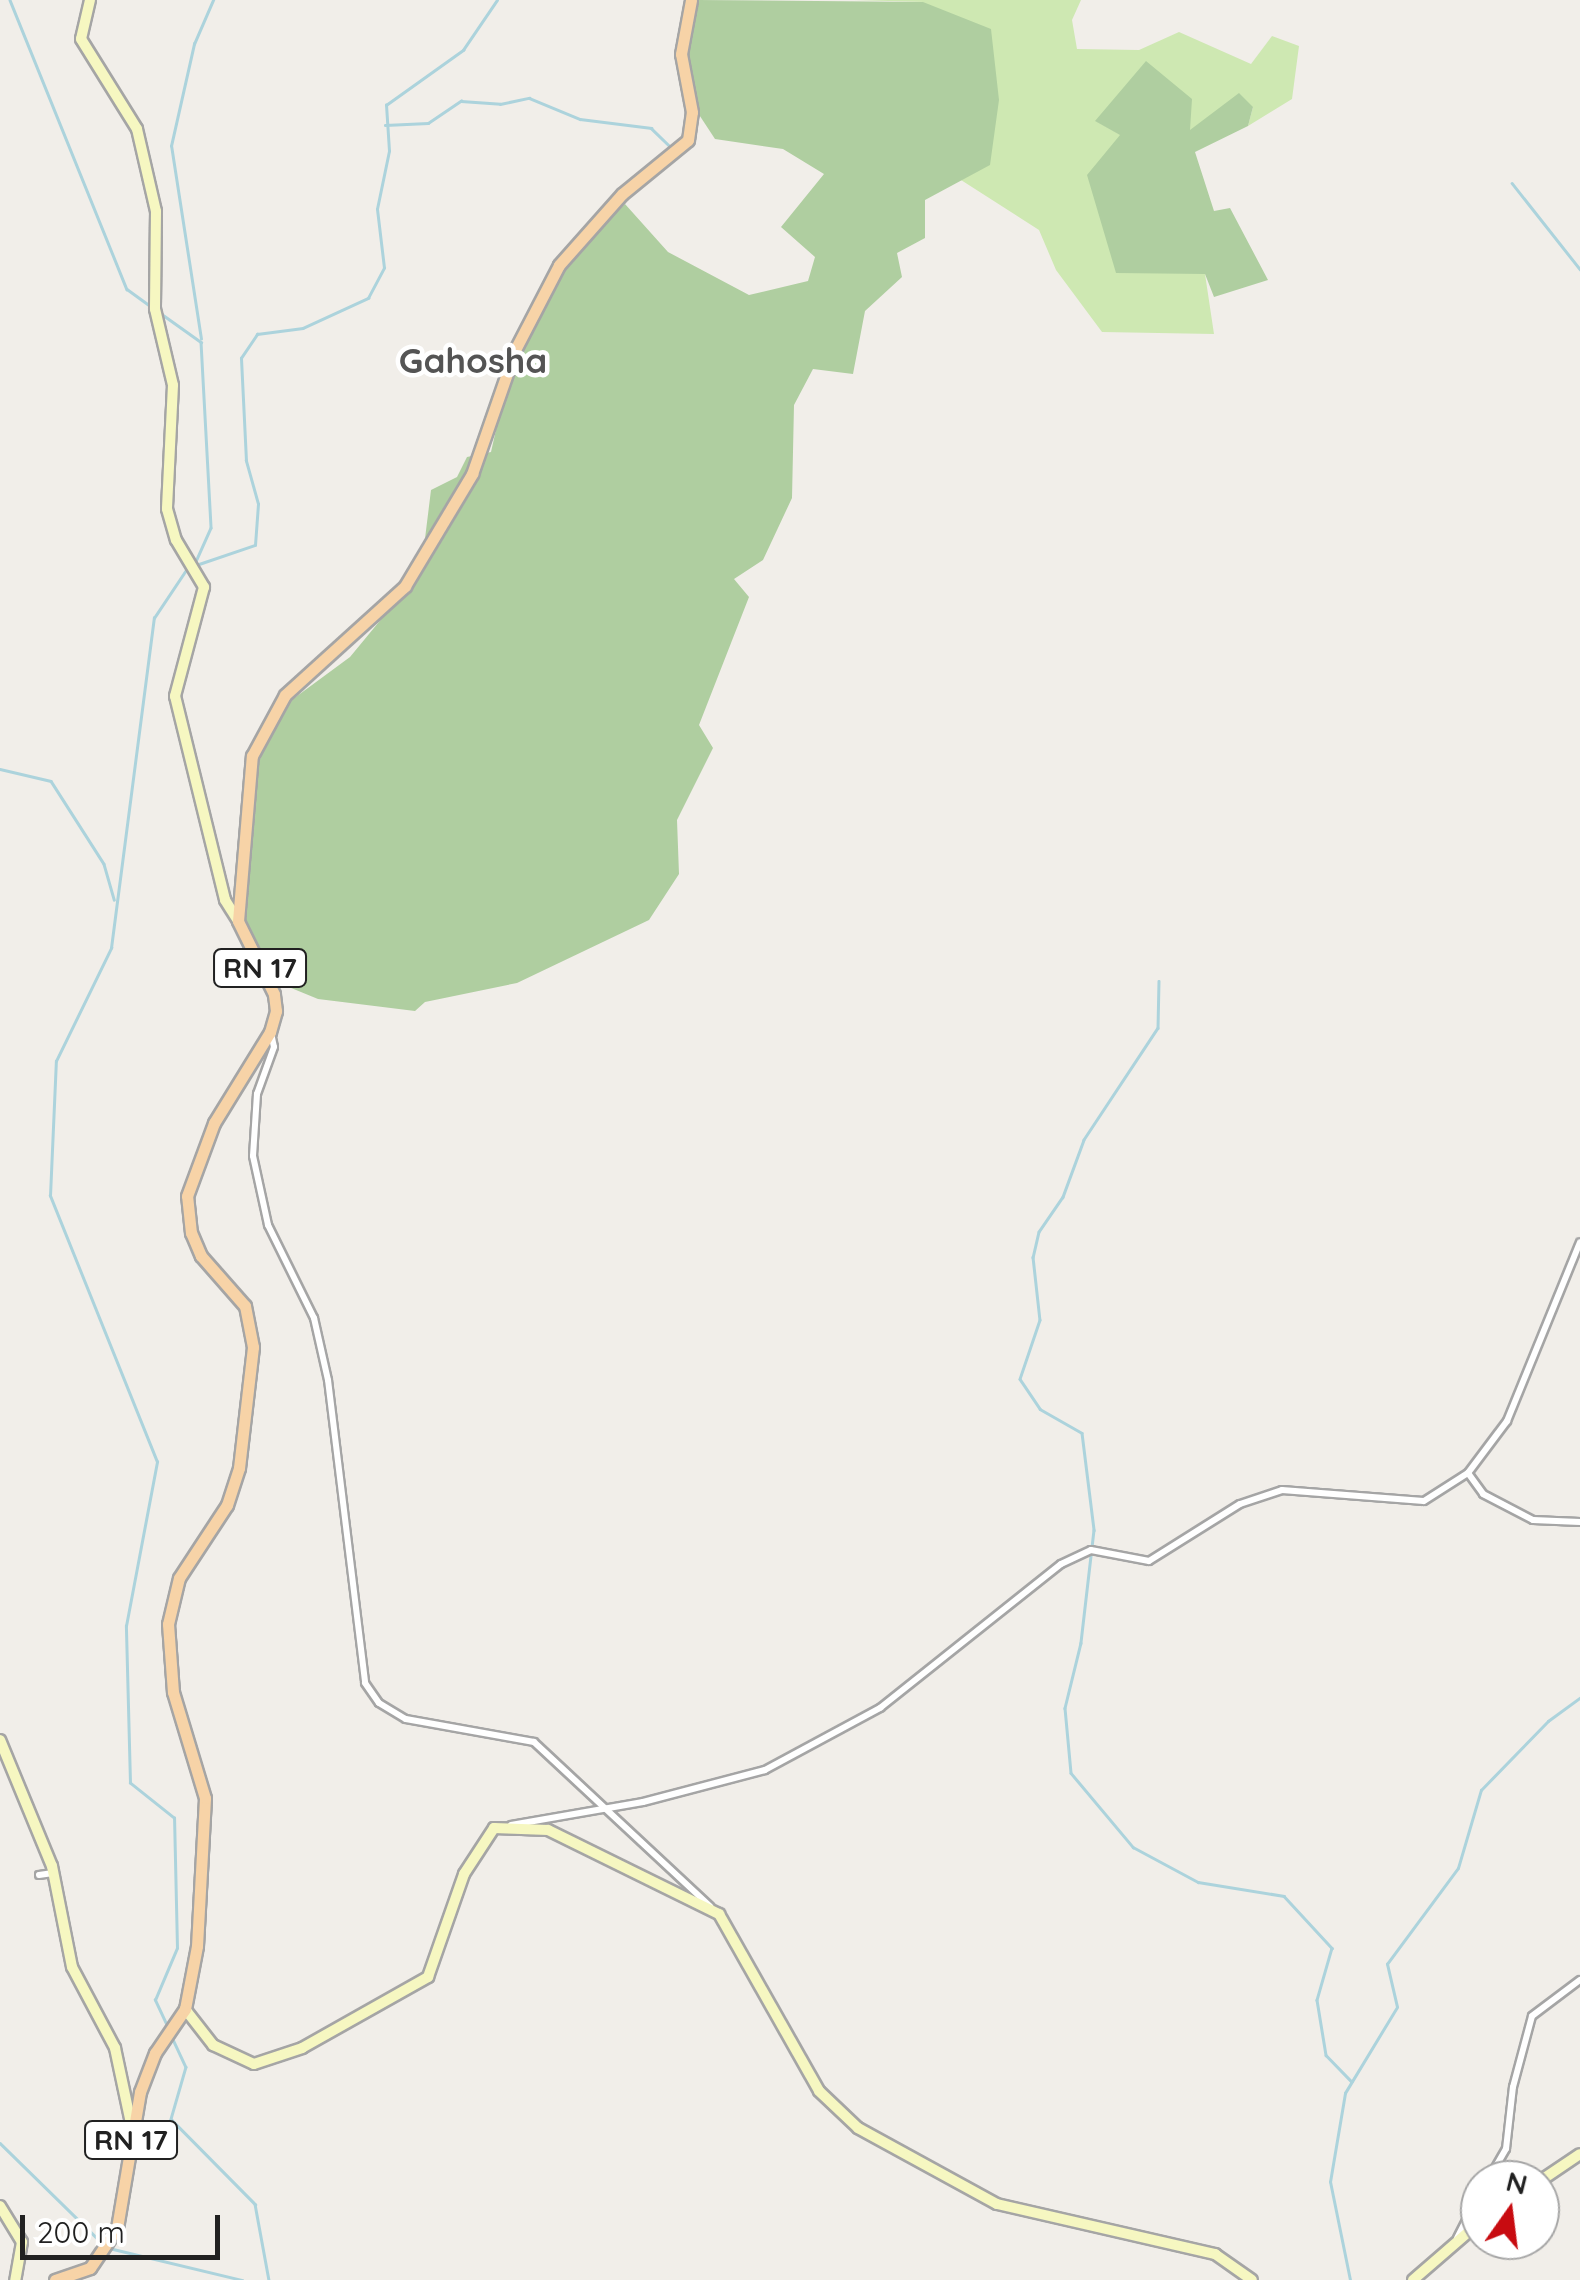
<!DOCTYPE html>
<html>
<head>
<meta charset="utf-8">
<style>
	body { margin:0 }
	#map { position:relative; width:1580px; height:2280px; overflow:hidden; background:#f1eee9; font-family:Quicksand,sans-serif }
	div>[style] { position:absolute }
	.grass>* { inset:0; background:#cee8b2 }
	.forest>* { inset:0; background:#afcea0 }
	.stream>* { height:2.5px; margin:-1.25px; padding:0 1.25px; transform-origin:1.25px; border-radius:1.25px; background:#acd3dc }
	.roads { filter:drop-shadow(2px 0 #a5a5a5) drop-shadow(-2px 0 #a5a5a5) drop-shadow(0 2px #a5a5a5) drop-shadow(0 -2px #a5a5a5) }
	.street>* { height:6px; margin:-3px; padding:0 3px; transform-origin:3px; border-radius:3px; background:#fff }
	.secondary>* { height:10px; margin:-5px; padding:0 5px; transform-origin:5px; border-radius:5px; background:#f6f7c1 }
	.primary>* { height:11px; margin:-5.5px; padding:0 5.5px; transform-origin:5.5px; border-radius:5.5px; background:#f7d3a7 }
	span { translate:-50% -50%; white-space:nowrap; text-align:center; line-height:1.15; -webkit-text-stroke:9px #fff; paint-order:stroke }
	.shield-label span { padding:2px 8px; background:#fff; border:2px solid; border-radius:8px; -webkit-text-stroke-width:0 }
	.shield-label { font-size:28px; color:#212121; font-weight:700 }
	.quarter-label { font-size:35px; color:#545454; font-weight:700 }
	.north { position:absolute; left:1460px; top:2160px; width:100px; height:100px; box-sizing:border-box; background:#fff; border:2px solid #a6a6a6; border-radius:50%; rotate:14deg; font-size:28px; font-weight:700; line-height:40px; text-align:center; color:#212121 }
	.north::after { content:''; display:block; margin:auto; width:35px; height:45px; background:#c80b10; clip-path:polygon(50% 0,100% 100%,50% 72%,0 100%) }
	.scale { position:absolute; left:20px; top:2215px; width:200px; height:45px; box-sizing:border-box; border:5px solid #212121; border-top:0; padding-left:12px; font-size:30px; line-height:35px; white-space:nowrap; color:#212121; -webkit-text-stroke:8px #fff; paint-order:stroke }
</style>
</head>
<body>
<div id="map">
	<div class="grass">
		<i style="clip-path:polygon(854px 0,1081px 0,1072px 20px,1077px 49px,1139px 50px,1179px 32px,1251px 64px,1272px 36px,1299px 46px,1292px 99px,1248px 126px,1253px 107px,1189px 131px,1096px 121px,1121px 135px,1205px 274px,1214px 334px,1102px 332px,1056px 270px,1039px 230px,961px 180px,990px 164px,923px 2px)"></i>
	</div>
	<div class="forest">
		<i style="clip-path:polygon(698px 0,923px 2px,991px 29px,999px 100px,990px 165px,925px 200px,925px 238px,897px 253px,902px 277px,865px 311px,853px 374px,813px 369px,794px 405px,792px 498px,763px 560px,734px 579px,749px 597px,699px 725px,713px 748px,677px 820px,679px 874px,649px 920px,517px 983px,425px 1002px,415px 1011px,318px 999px,279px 983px,251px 947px,243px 917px,257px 769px,268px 734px,293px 699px,350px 657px,421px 571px,431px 490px,457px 477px,467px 457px,491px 452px,511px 363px,572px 256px,625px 204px,668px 252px,749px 295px,808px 281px,815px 257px,781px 227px,824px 174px,783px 149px,715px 139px,694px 107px,684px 43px)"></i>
		<i style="clip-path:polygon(1146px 61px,1192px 99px,1190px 130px,1239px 93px,1253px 107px,1248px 126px,1195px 152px,1214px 211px,1230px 208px,1268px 280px,1214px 297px,1205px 274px,1116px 273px,1087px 175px,1120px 135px,1095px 121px)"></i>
	</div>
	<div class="stream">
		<i style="left:10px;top:0;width:312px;rotate:68deg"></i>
		<i style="left:127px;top:289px;width:31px;rotate:36deg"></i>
		<i style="left:385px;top:125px;width:43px;rotate:-2.7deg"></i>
		<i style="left:428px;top:123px;width:40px;rotate:-34deg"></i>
		<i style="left:461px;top:101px;width:39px;rotate:4deg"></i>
		<i style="left:500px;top:104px;width:30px;rotate:-12deg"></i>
		<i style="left:529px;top:98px;width:55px;rotate:22.4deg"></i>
		<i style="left:580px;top:119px;width:72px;rotate:7.2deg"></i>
		<i style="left:651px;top:128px;width:28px;rotate:44deg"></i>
		<i style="left:1512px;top:183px;width:110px;rotate:51.7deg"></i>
		<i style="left:159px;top:312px;width:52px;rotate:35.5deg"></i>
		<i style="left:201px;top:342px;width:186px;rotate:86.9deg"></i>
		<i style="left:211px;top:528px;width:39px;rotate:114deg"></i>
		<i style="left:201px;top:339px;width:195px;rotate:-98.8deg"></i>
		<i style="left:171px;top:146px;width:105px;rotate:-77.3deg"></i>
		<i style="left:194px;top:44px;width:48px;rotate:-66.6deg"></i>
		<i style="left:196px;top:565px;width:62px;rotate:-18.7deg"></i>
		<i style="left:255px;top:545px;width:41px;rotate:-85.8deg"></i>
		<i style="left:258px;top:504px;width:45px;rotate:-105.6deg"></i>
		<i style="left:246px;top:461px;width:103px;rotate:-92.8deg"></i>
		<i style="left:241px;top:358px;width:29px;rotate:-56deg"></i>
		<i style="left:257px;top:334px;width:46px;rotate:-7.4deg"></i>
		<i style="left:303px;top:328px;width:72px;rotate:-24.8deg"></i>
		<i style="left:368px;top:298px;width:34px;rotate:-62deg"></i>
		<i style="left:384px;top:268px;width:59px;rotate:-96.8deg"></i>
		<i style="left:377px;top:209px;width:59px;rotate:-78.3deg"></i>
		<i style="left:389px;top:151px;width:46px;rotate:-93.7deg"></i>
		<i style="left:386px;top:105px;width:95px;rotate:-35.5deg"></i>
		<i style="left:463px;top:50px;width:60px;rotate:-55.8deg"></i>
		<i style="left:0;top:769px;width:52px;rotate:13.2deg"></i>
		<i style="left:51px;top:781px;width:98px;rotate:57.4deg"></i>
		<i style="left:104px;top:864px;width:37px;rotate:74deg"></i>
		<i style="left:1159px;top:981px;width:47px;rotate:91.2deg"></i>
		<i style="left:1158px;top:1028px;width:134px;rotate:123.5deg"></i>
		<i style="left:1084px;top:1140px;width:61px;rotate:110.2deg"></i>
		<i style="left:1063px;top:1197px;width:42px;rotate:124.4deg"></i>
		<i style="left:1039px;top:1232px;width:26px;rotate:103deg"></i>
		<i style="left:1033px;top:1257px;width:63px;rotate:83.7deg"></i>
		<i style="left:1040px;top:1320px;width:62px;rotate:108.7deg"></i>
		<i style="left:1020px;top:1379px;width:36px;rotate:56deg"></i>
		<i style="left:1040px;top:1409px;width:48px;rotate:29.7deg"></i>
		<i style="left:1082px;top:1433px;width:98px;rotate:82.9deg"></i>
		<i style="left:1094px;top:1530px;width:114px;rotate:96.6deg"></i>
		<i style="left:1081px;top:1643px;width:67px;rotate:103.8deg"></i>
		<i style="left:1065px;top:1708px;width:65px;rotate:84.7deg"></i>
		<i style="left:1071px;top:1773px;width:97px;rotate:50deg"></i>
		<i style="left:1133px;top:1847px;width:74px;rotate:28.3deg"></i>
		<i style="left:1198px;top:1882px;width:87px;rotate:9.2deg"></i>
		<i style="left:1284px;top:1896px;width:71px;rotate:47.3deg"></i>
		<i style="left:1332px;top:1948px;width:54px;rotate:106.1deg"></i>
		<i style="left:1317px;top:2000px;width:56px;rotate:80.7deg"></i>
		<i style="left:1326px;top:2055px;width:37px;rotate:46deg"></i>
		<i style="left:168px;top:2028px;width:31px;rotate:-115deg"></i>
		<i style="left:155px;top:2000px;width:56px;rotate:-67.1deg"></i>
		<i style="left:177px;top:1948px;width:130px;rotate:-91.3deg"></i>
		<i style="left:174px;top:1818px;width:56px;rotate:-141.5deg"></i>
		<i style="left:130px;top:1783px;width:157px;rotate:-91.5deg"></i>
		<i style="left:126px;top:1626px;width:167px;rotate:-79.3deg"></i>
		<i style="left:157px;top:1462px;width:287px;rotate:-111.9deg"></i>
		<i style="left:50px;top:1196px;width:135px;rotate:-87.5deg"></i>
		<i style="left:56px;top:1061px;width:126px;rotate:-64deg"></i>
		<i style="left:111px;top:948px;width:333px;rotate:-82.6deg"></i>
		<i style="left:154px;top:618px;width:61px;rotate:-56.3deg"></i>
		<i style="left:171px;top:2035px;width:35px;rotate:65deg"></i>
		<i style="left:186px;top:2067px;width:54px;rotate:106.1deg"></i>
		<i style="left:171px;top:2119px;width:120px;rotate:45.3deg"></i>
		<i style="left:255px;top:2204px;width:77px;rotate:79.6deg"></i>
		<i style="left:0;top:2143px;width:143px;rotate:44.4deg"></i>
		<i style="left:109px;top:2248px;width:137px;rotate:13.5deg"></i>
		<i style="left:1350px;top:2280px;width:100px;rotate:-101.5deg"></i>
		<i style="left:1330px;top:2182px;width:90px;rotate:-80.4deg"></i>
		<i style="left:1345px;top:2093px;width:100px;rotate:-58.8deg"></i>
		<i style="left:1397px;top:2007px;width:44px;rotate:-103.1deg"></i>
		<i style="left:1387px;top:1964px;width:119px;rotate:-53.5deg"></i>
		<i style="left:1458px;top:1868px;width:81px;rotate:-73.6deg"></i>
		<i style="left:1481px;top:1790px;width:96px;rotate:-45.8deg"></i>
		<i style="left:1548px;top:1721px;width:39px;rotate:-36deg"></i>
	</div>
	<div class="roads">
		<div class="street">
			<i style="left:271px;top:1033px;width:14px;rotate:78deg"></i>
			<i style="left:274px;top:1047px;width:50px;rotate:109.9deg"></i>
			<i style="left:257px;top:1094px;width:62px;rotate:93.7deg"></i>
			<i style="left:253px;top:1156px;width:71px;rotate:77.7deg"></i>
			<i style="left:268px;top:1225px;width:104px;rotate:63.7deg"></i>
			<i style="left:314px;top:1318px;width:64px;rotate:77.3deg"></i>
			<i style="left:328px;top:1380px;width:305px;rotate:83deg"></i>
			<i style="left:365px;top:1683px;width:24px;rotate:55deg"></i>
			<i style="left:379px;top:1703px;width:31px;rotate:31deg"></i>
			<i style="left:406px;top:1719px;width:130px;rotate:10.2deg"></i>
			<i style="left:534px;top:1742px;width:241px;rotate:43deg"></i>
			<i style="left:1468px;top:1473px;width:26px;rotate:54deg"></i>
			<i style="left:1483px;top:1494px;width:56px;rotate:27.5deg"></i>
			<i style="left:1533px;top:1520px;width:47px;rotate:2.4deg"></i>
			<i style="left:511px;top:1825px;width:134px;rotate:-9.9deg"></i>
			<i style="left:643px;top:1802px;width:126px;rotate:-14.7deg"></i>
			<i style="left:765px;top:1770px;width:131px;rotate:-28.3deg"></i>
			<i style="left:880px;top:1708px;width:231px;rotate:-38.5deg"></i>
			<i style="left:1061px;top:1564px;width:33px;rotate:-25deg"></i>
			<i style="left:1091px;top:1550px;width:59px;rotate:10.7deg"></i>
			<i style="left:1149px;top:1561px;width:107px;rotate:-32.1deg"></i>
			<i style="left:1240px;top:1504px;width:44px;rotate:-18.4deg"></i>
			<i style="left:1282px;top:1490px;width:142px;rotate:4.4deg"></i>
			<i style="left:1424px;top:1501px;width:52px;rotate:-32.5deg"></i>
			<i style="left:1468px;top:1473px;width:65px;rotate:-53.1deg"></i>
			<i style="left:1507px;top:1421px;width:193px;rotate:-67.8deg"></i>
			<i style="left:39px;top:1875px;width:14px;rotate:-8deg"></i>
			<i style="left:1488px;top:2180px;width:36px;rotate:-60deg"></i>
			<i style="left:1506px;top:2149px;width:62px;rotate:-83.6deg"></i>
			<i style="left:1513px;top:2087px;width:73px;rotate:-75deg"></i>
			<i style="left:1532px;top:2016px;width:60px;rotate:-36.9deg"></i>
			<i style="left:1457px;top:2238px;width:51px;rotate:-62.9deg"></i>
		</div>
		<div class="secondary">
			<i style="left:90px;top:0;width:40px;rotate:103deg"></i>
			<i style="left:81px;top:39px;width:106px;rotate:58.1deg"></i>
			<i style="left:137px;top:129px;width:84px;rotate:77deg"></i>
			<i style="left:156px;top:211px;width:98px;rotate:90.6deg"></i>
			<i style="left:155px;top:309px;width:78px;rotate:76.7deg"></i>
			<i style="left:173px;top:385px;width:124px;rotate:92.8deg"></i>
			<i style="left:167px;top:509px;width:32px;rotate:74deg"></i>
			<i style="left:176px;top:540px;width:55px;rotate:59.2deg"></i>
			<i style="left:204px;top:587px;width:113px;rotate:104.9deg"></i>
			<i style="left:175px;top:696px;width:210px;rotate:76.2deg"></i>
			<i style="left:225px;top:900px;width:25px;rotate:58deg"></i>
			<i style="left:0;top:1740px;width:136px;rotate:67.6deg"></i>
			<i style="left:52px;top:1866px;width:103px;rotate:78.8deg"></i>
			<i style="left:72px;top:1967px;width:92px;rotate:62deg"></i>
			<i style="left:115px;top:2048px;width:82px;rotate:78deg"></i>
			<i style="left:185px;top:2009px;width:46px;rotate:52.1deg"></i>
			<i style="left:213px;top:2045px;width:45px;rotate:24.9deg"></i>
			<i style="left:254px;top:2064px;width:51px;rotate:-18.4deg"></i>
			<i style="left:302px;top:2048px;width:145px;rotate:-29.4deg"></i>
			<i style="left:428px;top:1977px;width:109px;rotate:-70.7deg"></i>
			<i style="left:464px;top:1874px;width:55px;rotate:-56.9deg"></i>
			<i style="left:494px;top:1828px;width:54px;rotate:2.1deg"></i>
			<i style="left:548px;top:1830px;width:191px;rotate:26.2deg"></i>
			<i style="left:719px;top:1914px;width:203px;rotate:60.5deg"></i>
			<i style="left:819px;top:2091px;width:54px;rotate:43.5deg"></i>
			<i style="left:858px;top:2128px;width:158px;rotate:28.7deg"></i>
			<i style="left:997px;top:2204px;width:224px;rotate:12.9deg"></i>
			<i style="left:1215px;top:2254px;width:45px;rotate:35.1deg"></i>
			<i style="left:1540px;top:2181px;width:48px;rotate:-34deg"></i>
			<i style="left:0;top:2206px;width:42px;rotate:58.6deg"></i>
			<i style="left:22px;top:2242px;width:39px;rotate:100deg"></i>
			<i style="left:1413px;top:2280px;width:89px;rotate:-40.9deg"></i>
		</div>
		<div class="primary">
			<i style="left:55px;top:2280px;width:37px;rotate:-19deg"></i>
			<i style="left:90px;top:2268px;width:48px;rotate:-56deg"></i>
			<i style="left:117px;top:2228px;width:138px;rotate:-80.4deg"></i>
			<i style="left:140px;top:2092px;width:42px;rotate:-69deg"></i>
			<i style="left:155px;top:2053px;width:53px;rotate:-55.7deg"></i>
			<i style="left:185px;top:2009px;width:64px;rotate:-79.2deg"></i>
			<i style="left:197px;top:1946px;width:148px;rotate:-86.9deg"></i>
			<i style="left:205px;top:1798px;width:111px;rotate:-106.8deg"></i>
			<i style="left:173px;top:1692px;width:68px;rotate:-94.2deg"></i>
			<i style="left:168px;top:1624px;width:47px;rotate:-76.6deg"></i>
			<i style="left:179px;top:1578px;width:87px;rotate:-56.7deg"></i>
			<i style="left:227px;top:1505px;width:39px;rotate:-72deg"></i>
			<i style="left:239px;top:1468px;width:122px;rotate:-83.4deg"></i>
			<i style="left:253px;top:1347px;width:42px;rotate:-101deg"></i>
			<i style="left:245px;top:1306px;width:67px;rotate:-131.3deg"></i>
			<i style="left:201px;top:1256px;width:25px;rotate:-113deg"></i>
			<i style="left:191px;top:1233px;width:37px;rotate:-96deg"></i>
			<i style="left:187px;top:1196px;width:78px;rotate:-69.7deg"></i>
			<i style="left:214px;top:1123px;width:107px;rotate:-58.4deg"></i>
			<i style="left:270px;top:1032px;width:22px;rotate:-74deg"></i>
			<i style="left:276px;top:1011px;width:17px;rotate:-97deg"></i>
			<i style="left:274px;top:994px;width:81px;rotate:-116.3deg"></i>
			<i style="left:238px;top:921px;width:166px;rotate:-85.2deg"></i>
			<i style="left:252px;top:756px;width:69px;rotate:-61.6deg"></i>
			<i style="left:285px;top:695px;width:162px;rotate:-42.2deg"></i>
			<i style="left:405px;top:586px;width:131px;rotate:-59.1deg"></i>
			<i style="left:472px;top:474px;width:133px;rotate:-70.8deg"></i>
			<i style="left:516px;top:348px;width:93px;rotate:-62.6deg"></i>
			<i style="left:559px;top:265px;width:95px;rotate:-48.4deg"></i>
			<i style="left:622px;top:194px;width:85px;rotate:-39.3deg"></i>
			<i style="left:688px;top:140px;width:28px;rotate:-82deg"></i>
			<i style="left:692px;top:112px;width:59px;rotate:-100.7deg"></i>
			<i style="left:681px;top:54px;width:55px;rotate:-79.5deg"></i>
		</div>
	</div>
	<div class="shield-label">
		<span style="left:260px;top:968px">RN 17</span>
		<span style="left:131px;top:2140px">RN 17</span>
	</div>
	<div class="quarter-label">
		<span style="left:473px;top:360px">Gahosha</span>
	</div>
	<div class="north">N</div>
	<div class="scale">200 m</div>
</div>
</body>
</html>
